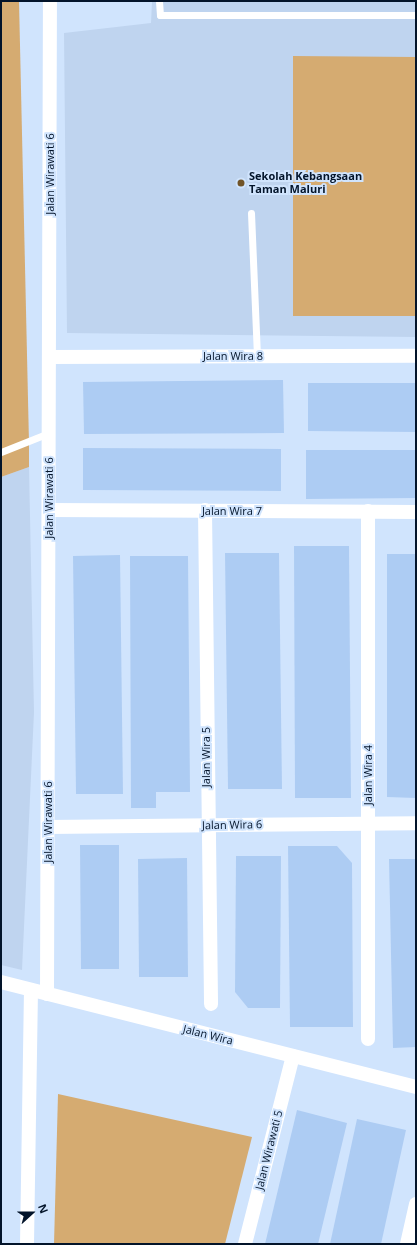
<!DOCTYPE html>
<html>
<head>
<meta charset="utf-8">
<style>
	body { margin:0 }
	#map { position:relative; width:417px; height:1245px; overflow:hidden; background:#d0e4fd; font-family:"Open Sans",sans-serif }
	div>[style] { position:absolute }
	.built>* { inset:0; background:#bfd4ef }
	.green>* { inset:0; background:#d5ab71 }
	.building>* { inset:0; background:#adccf3 }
	.lane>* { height:7px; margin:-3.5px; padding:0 3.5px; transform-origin:3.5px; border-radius:3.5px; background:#fff }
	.street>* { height:14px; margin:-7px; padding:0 7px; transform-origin:7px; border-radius:7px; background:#fff }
	.dots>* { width:11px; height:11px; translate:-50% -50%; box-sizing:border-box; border:2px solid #d0e4fd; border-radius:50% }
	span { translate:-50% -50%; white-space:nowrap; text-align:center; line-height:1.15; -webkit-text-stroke:4px #d0e4fd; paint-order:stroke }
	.street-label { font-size:11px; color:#03142a }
	.poi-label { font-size:11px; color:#03142a; font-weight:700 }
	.left { translate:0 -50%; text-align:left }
	.frame { position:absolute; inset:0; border:2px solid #03142a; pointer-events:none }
	.north { position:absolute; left:12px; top:1193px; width:40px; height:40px; -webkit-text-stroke:3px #d0e4fd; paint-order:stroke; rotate:69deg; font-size:11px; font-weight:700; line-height:16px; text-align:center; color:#03142a }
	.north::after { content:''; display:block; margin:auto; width:14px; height:18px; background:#03142a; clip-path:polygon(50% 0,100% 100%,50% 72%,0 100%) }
</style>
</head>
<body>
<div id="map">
	<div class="built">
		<i style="clip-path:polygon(152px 1px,416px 1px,416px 337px,67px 333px,64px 33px,151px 23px)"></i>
		<i style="clip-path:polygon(29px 467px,34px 712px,22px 970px,1px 965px,1px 477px)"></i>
	</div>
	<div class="green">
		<i style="clip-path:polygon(1px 1px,19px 1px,29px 443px,29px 467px,1px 477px)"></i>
		<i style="clip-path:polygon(293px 56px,416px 57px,416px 316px,293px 316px)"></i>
		<i style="clip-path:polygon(58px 1094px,252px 1137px,225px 1244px,54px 1244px)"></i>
	</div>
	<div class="building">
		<i style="clip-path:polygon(283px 380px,284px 433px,84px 434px,83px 382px)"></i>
		<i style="clip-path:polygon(308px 383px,416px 383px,416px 432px,308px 431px)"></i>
		<i style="clip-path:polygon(83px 448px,281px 449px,281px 491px,83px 490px)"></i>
		<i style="clip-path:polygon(306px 450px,416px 450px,416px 498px,306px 499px)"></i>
		<i style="clip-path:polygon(294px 546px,349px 546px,351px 798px,295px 798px)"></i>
		<i style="clip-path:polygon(225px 553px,279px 553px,282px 789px,228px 789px)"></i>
		<i style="clip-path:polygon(387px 554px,416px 554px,416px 798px,387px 797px)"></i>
		<i style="clip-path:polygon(120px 555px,123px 794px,76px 794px,73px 556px)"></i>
		<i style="clip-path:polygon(130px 556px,188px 556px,190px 792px,156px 792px,156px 808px,131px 808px)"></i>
		<i style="clip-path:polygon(80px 845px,119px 845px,119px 969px,81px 969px)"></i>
		<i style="clip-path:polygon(288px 846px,337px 846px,352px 863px,353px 1027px,290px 1027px)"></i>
		<i style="clip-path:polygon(236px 856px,281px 856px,280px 1008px,248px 1008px,235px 992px)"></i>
		<i style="clip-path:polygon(187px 858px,188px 977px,139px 977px,138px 859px)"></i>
		<i style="clip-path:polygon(389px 859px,416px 859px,416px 1047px,393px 1048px)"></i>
		<i style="clip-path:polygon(297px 1110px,347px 1123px,318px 1244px,265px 1244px)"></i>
		<i style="clip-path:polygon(357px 1119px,406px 1130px,381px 1244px,330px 1244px)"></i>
	</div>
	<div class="lane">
		<i style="left:159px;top:1px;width:14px;rotate:86deg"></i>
		<i style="left:160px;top:15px;width:256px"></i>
		<i style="left:251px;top:213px;width:143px;rotate:87.6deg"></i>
		<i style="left:1px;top:452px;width:52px;rotate:-21.6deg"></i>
	</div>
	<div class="street">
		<i style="left:49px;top:357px;width:367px;rotate:-0.2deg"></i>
		<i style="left:49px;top:510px;width:367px;rotate:0.3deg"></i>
		<i style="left:205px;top:510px;width:494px;rotate:89.3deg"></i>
		<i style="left:48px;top:827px;width:368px;rotate:-0.6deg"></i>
		<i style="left:1px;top:982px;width:428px;rotate:14.2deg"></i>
		<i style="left:47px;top:994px;width:993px;rotate:-89.83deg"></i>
		<i style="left:368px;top:1039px;width:528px;rotate:-90deg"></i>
		<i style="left:27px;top:1244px;width:254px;rotate:-89.1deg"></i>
		<i style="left:245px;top:1244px;width:194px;rotate:-75.7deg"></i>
		<i style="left:407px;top:1244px;width:41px;rotate:-77.3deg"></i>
	</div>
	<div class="dots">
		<i style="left:241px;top:183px;background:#715428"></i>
	</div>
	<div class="street-label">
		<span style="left:50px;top:174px;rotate:-90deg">Jalan Wirawati 6</span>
		<span style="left:233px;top:356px">Jalan Wira 8</span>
		<span style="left:49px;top:498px;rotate:-90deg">Jalan Wirawati 6</span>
		<span style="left:232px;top:511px">Jalan Wira 7</span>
		<span style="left:206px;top:757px;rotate:-90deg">Jalan Wira 5</span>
		<span style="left:368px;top:775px;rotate:-90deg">Jalan Wira 4</span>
		<span style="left:48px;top:822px;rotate:-90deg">Jalan Wirawati 6</span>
		<span style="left:232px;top:825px;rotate:-1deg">Jalan Wira 6</span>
		<span style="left:208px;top:1035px;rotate:14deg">Jalan Wira</span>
		<span style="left:269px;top:1150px;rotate:-76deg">Jalan Wirawati 5</span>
	</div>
	<div class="poi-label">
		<span class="left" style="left:249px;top:183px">Sekolah Kebangsaan<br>Taman Maluri</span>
	</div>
	<div class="frame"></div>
	<div class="north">N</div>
</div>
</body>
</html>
